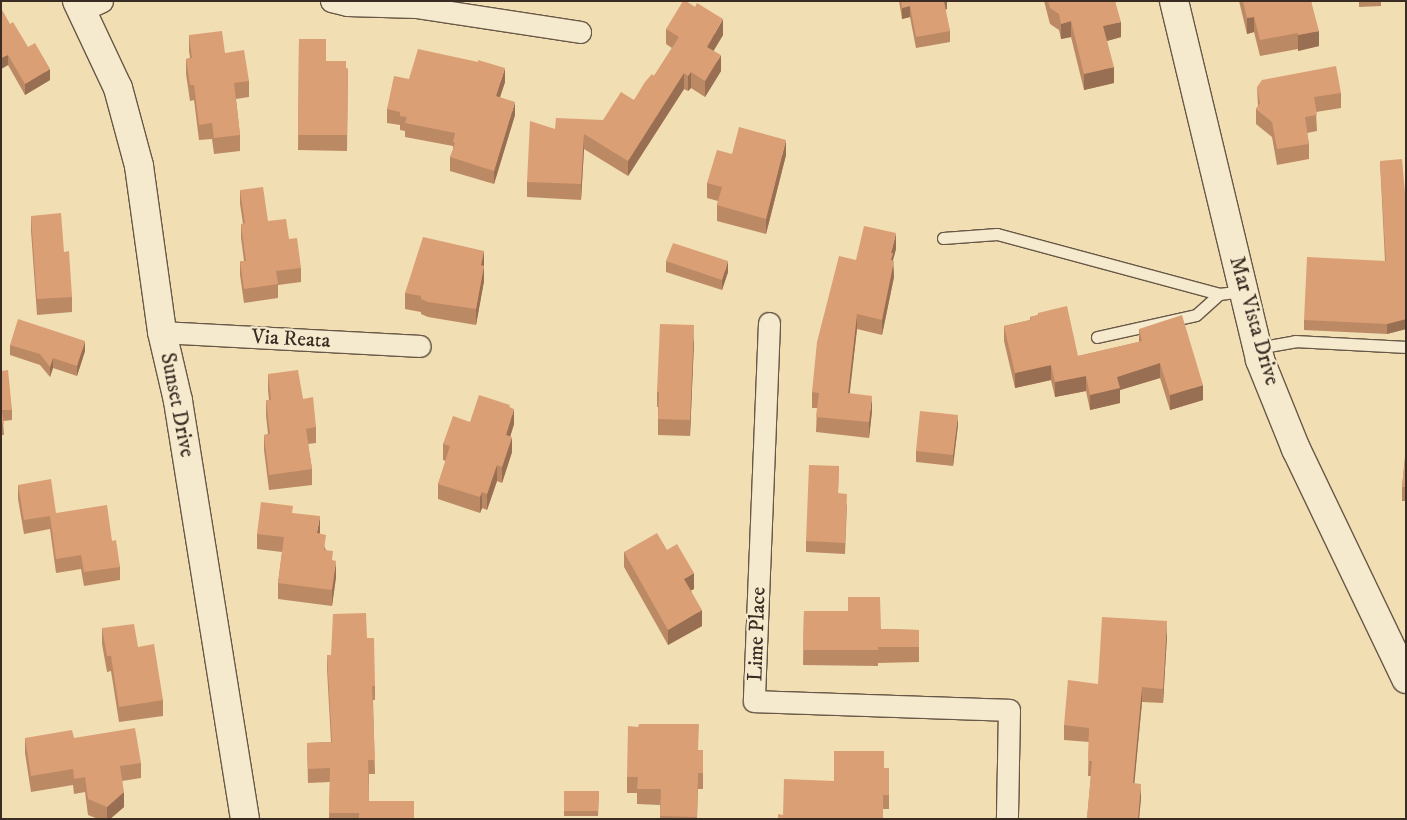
<!DOCTYPE html>
<html>
<head>
<meta charset="utf-8">
<style>
	body { margin:0 }
	#map { position:relative; width:1407px; height:820px; overflow:hidden; background:#f1deb3; font-family:"IM FELL DW Pica",serif }
	div>[style] { position:absolute }
	.roads { filter:drop-shadow(1px 0 #685847) drop-shadow(-1px 0 #685847) drop-shadow(0 1px #685847) drop-shadow(0 -1px #685847) }
	.service>* { height:11px; margin:-5.5px; padding:0 5.5px; transform-origin:5.5px; border-radius:5.5px; background:#f6eace }
	.minor>* { height:21px; margin:-10.5px; padding:0 10.5px; transform-origin:10.5px; border-radius:10.5px; background:#f6eace }
	.tertiary>* { height:28px; margin:-14px; padding:0 14px; transform-origin:14px; border-radius:14px; background:#f6eace }
	.secondary>* { height:28px; margin:-14px; padding:0 14px; transform-origin:14px; border-radius:14px; background:#f6eace }
	.wall>* { inset:0; background:#bc8965 }
	.shaded-wall>* { inset:0; background:#996f53 }
	.building>* { inset:0; background:#db9f76 }
	span { translate:-50% -50%; white-space:nowrap; text-align:center; line-height:1.15; -webkit-text-stroke:4.5px #f6eace; paint-order:stroke }
	.street-label { font-size:21px; color:#3b2c23 }
	.frame { position:absolute; inset:0; border:2px solid #3b2c23; pointer-events:none }
</style>
</head>
<body>
<div id="map">
	<div class="roads">
		<div class="service">
			<i style="left:943px;top:238px;width:54px;rotate:-4.2deg"></i>
			<i style="left:997px;top:234px;width:230px;rotate:15.1deg"></i>
			<i style="left:1219px;top:294px;width:25px;rotate:-7deg"></i>
			<i style="left:1097px;top:337px;width:101px;rotate:-12.5deg"></i>
			<i style="left:1196px;top:315px;width:31px;rotate:-42deg"></i>
			<i style="left:1257px;top:348px;width:39px;rotate:-10deg"></i>
			<i style="left:1295px;top:341px;width:111px;rotate:3.1deg"></i>
		</div>
		<div class="minor">
			<i style="left:331px;top:1px;width:16px;rotate:14deg"></i>
			<i style="left:347px;top:5px;width:70px;rotate:1.6deg"></i>
			<i style="left:417px;top:7px;width:165px;rotate:8.7deg"></i>
			<i style="left:83px;top:10px;width:21px;rotate:-25deg"></i>
			<i style="left:769px;top:323px;width:378px;rotate:92.3deg"></i>
			<i style="left:754px;top:701px;width:255px;rotate:2deg"></i>
			<i style="left:1009px;top:710px;width:109px;rotate:91.1deg"></i>
			<i style="left:162px;top:332px;width:258px;rotate:3.1deg"></i>
		</div>
		<div class="tertiary">
			<i style="left:1174px;top:1px;width:369px;rotate:76.5deg"></i>
			<i style="left:1260px;top:360px;width:96px;rotate:68deg"></i>
			<i style="left:1296px;top:449px;width:255px;rotate:64.4deg"></i>
		</div>
		<div class="secondary">
			<i style="left:77px;top:1px;width:96px;rotate:64.8deg"></i>
			<i style="left:118px;top:88px;width:81px;rotate:74.9deg"></i>
			<i style="left:139px;top:166px;width:168px;rotate:82.1deg"></i>
			<i style="left:162px;top:332px;width:71px;rotate:76.9deg"></i>
			<i style="left:178px;top:401px;width:423px;rotate:80.9deg"></i>
		</div>
	</div>
	<div class="wall">
		<i style="clip-path:polygon(899px 1px,947px 1px,947px 9px,945px 10px,950px 31px,950px 42px,916px 48px,910px 17px,902px 19px)"></i>
		<i style="clip-path:polygon(1044px 1px,1115px 1px,1121px 37px,1107px 41px,1114px 83px,1084px 90px,1071px 37px,1061px 39px,1059px 30px,1050px 24px)"></i>
		<i style="clip-path:polygon(1239px 1px,1311px 1px,1319px 46px,1298px 51px,1298px 49px,1260px 56px,1254px 32px,1247px 34px)"></i>
		<i style="clip-path:polygon(1359px 1px,1381px 1px,1381px 6px,1359px 7px)"></i>
		<i style="clip-path:polygon(10px 24px,50px 80px,25px 95px,8px 65px,1px 69px)"></i>
		<i style="clip-path:polygon(666px 29px,723px 35px,713px 51px,721px 71px,705px 97px,691px 88px,688px 91px,684px 89px,628px 176px,584px 149px,581px 200px,527px 197px,527px 182px,555px 129px,603px 120px,634px 100px,654px 76px,672px 48px,666px 44px)"></i>
		<i style="clip-path:polygon(189px 35px,225px 53px,249px 81px,249px 97px,236px 99px,240px 135px,240px 151px,214px 154px,212px 139px,199px 140px,194px 100px,190px 101px,186px 74px,186px 59px,190px 58px,189px 51px)"></i>
		<i style="clip-path:polygon(299px 39px,326px 61px,346px 68px,348px 69px,347px 151px,298px 150px)"></i>
		<i style="clip-path:polygon(409px 79px,505px 82px,500px 97px,515px 115px,494px 184px,450px 171px,450px 157px,453px 150px,453px 146px,405px 137px,405px 131px,400px 130px,400px 125px,387px 123px,387px 109px)"></i>
		<i style="clip-path:polygon(1257px 87px,1341px 93px,1341px 108px,1316px 112px,1317px 131px,1307px 133px,1309px 144px,1309px 159px,1277px 165px,1272px 137px,1256px 124px,1256px 109px,1258px 106px)"></i>
		<i style="clip-path:polygon(732px 154px,786px 155px,766px 234px,717px 221px,717px 205px,718px 201px,707px 198px,707px 183px)"></i>
		<i style="clip-path:polygon(1380px 161px,1406px 204px,1406px 329px,1387px 334px,1304px 330px,1304px 320px,1385px 261px)"></i>
		<i style="clip-path:polygon(240px 190px,268px 221px,289px 239px,301px 268px,301px 282px,278px 285px,278px 298px,244px 303px,240px 275px,240px 261px,244px 261px,241px 238px,241px 224px,243px 224px,240px 204px)"></i>
		<i style="clip-path:polygon(31px 216px,64px 252px,72px 297px,72px 312px,37px 315px,31px 231px)"></i>
		<i style="clip-path:polygon(896px 249px,893px 260px,894px 277px,882px 335px,857px 329px,849px 394px,872px 411px,869px 438px,816px 432px,817px 408px,812px 408px,812px 392px,856px 260px)"></i>
		<i style="clip-path:polygon(484px 251px,484px 281px,476px 325px,428px 317px,421px 314px,421px 312px,405px 309px,405px 293px)"></i>
		<i style="clip-path:polygon(666px 261px,728px 272px,722px 290px,666px 272px)"></i>
		<i style="clip-path:polygon(1038px 313px,1078px 356px,1139px 342px,1139px 329px,1203px 400px,1170px 410px,1160px 378px,1120px 390px,1120px 403px,1090px 410px,1086px 391px,1055px 397px,1051px 380px,1015px 388px,1004px 341px,1004px 326px,1030px 320px,1030px 317px,1038px 315px)"></i>
		<i style="clip-path:polygon(694px 341px,690px 436px,658px 435px,658px 407px,657px 407px,657px 392px)"></i>
		<i style="clip-path:polygon(10px 345px,85px 351px,77px 376px,53px 368px,50px 377px,40px 365px,10px 355px)"></i>
		<i style="clip-path:polygon(1px 371px,12px 410px,12px 420px,3px 421px,4px 435px,1px 435px)"></i>
		<i style="clip-path:polygon(268px 374px,303px 399px,316px 427px,316px 443px,308px 444px,312px 469px,312px 485px,269px 490px,264px 450px,264px 435px,268px 434px,266px 416px,266px 400px,269px 400px,268px 390px)"></i>
		<i style="clip-path:polygon(510px 407px,514px 424px,510px 436px,512px 452px,502px 483px,497px 481px,487px 510px,482px 508px,480px 513px,438px 499px,438px 484px,446px 461px,443px 460px,443px 444px,470px 422px)"></i>
		<i style="clip-path:polygon(958px 425px,953px 466px,916px 462px,916px 451px)"></i>
		<i style="clip-path:polygon(1406px 447px,1406px 501px,1402px 501px,1402px 487px)"></i>
		<i style="clip-path:polygon(839px 466px,838px 493px,847px 505px,845px 554px,806px 552px,806px 541px)"></i>
		<i style="clip-path:polygon(18px 485px,56px 513px,112px 541px,120px 567px,120px 580px,84px 586px,81px 569px,56px 573px,50px 529px,24px 534px,18px 499px)"></i>
		<i style="clip-path:polygon(293px 513px,320px 532px,319px 534px,326px 550px,333px 561px,336px 577px,332px 606px,278px 599px,278px 583px,282px 552px,257px 549px,257px 534px)"></i>
		<i style="clip-path:polygon(667px 550px,694px 589px,691px 590px,702px 626px,668px 645px,624px 567px,624px 552px)"></i>
		<i style="clip-path:polygon(804px 611px,881px 629px,919px 630px,919px 662px,878px 663px,878px 666px,803px 665px)"></i>
		<i style="clip-path:polygon(102px 628px,138px 647px,163px 700px,163px 716px,119px 722px,111px 671px,107px 672px,102px 644px)"></i>
		<i style="clip-path:polygon(1167px 636px,1163px 703px,1142px 702px,1134px 783px,1141px 798px,1139px 819px,1087px 819px,1091px 776px,1088px 776px,1089px 742px,1064px 740px,1064px 725px)"></i>
		<i style="clip-path:polygon(367px 638px,375px 686px,375px 700px,373px 700px,375px 774px,369px 774px,369px 801px,414px 819px,329px 819px,330px 782px,308px 783px,307px 743px,331px 742px,327px 669px,327px 655px,331px 655px)"></i>
		<i style="clip-path:polygon(25px 738px,74px 738px,141px 763px,141px 778px,122px 781px,124px 807px,110px 819px,98px 819px,88px 815px,85px 792px,74px 794px,73px 785px,31px 792px,25px 753px)"></i>
		<i style="clip-path:polygon(699px 750px,703px 750px,703px 789px,698px 789px,697px 819px,660px 819px,660px 805px,637px 804px,637px 793px,627px 793px,627px 777px)"></i>
		<i style="clip-path:polygon(884px 768px,889px 768px,889px 809px,883px 809px,783px 815px,834px 781px)"></i>
		<i style="clip-path:polygon(564px 791px,599px 791px,598px 816px,564px 816px)"></i>
	</div>
	<div class="shaded-wall">
		<i style="clip-path:polygon(943px 1px,947px 1px,947px 9px,943px 10px)"></i>
		<i style="clip-path:polygon(910px 6px,910px 17px,902px 19px,902px 8px)"></i>
		<i style="clip-path:polygon(1254px 17px,1254px 32px,1247px 34px,1247px 18px)"></i>
		<i style="clip-path:polygon(723px 19px,723px 35px,707px 62px,707px 47px)"></i>
		<i style="clip-path:polygon(1071px 21px,1071px 37px,1061px 39px,1061px 24px)"></i>
		<i style="clip-path:polygon(1121px 22px,1121px 37px,1103px 42px,1103px 26px)"></i>
		<i style="clip-path:polygon(1319px 31px,1319px 46px,1298px 51px,1298px 35px)"></i>
		<i style="clip-path:polygon(8px 55px,8px 65px,1px 69px,1px 58px)"></i>
		<i style="clip-path:polygon(721px 55px,721px 71px,705px 97px,705px 81px)"></i>
		<i style="clip-path:polygon(1114px 67px,1114px 83px,1084px 90px,1084px 74px)"></i>
		<i style="clip-path:polygon(505px 68px,505px 82px,496px 109px,496px 96px)"></i>
		<i style="clip-path:polygon(50px 69px,50px 80px,25px 95px,25px 84px)"></i>
		<i style="clip-path:polygon(691px 72px,691px 88px,688px 91px,688px 76px)"></i>
		<i style="clip-path:polygon(684px 73px,684px 89px,628px 176px,628px 161px)"></i>
		<i style="clip-path:polygon(515px 102px,515px 115px,494px 184px,494px 171px)"></i>
		<i style="clip-path:polygon(584px 134px,584px 149px,581px 200px,581px 184px)"></i>
		<i style="clip-path:polygon(786px 140px,786px 155px,766px 234px,766px 219px)"></i>
		<i style="clip-path:polygon(896px 233px,896px 249px,893px 260px,894px 277px,882px 335px,882px 320px,891px 253px)"></i>
		<i style="clip-path:polygon(484px 251px,484px 267px,481px 265px)"></i>
		<i style="clip-path:polygon(728px 261px,728px 272px,722px 290px,722px 280px)"></i>
		<i style="clip-path:polygon(484px 266px,484px 281px,476px 325px,476px 309px)"></i>
		<i style="clip-path:polygon(857px 314px,857px 329px,848px 409px,848px 393px)"></i>
		<i style="clip-path:polygon(1406px 319px,1406px 329px,1387px 334px,1387px 324px)"></i>
		<i style="clip-path:polygon(694px 325px,694px 341px,690px 436px,690px 420px)"></i>
		<i style="clip-path:polygon(85px 341px,85px 351px,77px 376px,77px 366px)"></i>
		<i style="clip-path:polygon(53px 358px,53px 368px,50px 377px,50px 367px)"></i>
		<i style="clip-path:polygon(1160px 363px,1160px 378px,1120px 390px,1120px 403px,1090px 410px,1090px 395px,1117px 377px)"></i>
		<i style="clip-path:polygon(1051px 365px,1051px 380px,1015px 388px,1015px 373px)"></i>
		<i style="clip-path:polygon(1086px 376px,1086px 391px,1055px 397px,1055px 382px)"></i>
		<i style="clip-path:polygon(1203px 385px,1203px 400px,1170px 410px,1170px 395px)"></i>
		<i style="clip-path:polygon(872px 396px,872px 411px,869px 438px,869px 422px)"></i>
		<i style="clip-path:polygon(514px 409px,514px 424px,506px 451px,506px 435px)"></i>
		<i style="clip-path:polygon(958px 415px,958px 425px,953px 466px,953px 455px)"></i>
		<i style="clip-path:polygon(512px 437px,512px 452px,502px 483px,502px 467px)"></i>
		<i style="clip-path:polygon(497px 465px,497px 481px,487px 510px,487px 494px)"></i>
		<i style="clip-path:polygon(482px 492px,482px 508px,480px 513px,480px 497px)"></i>
		<i style="clip-path:polygon(320px 516px,320px 532px,317px 549px,317px 533px)"></i>
		<i style="clip-path:polygon(336px 561px,336px 577px,332px 606px,332px 590px)"></i>
		<i style="clip-path:polygon(694px 573px,694px 589px,684px 594px,684px 579px)"></i>
		<i style="clip-path:polygon(702px 610px,702px 626px,668px 645px,668px 630px)"></i>
		<i style="clip-path:polygon(1167px 621px,1167px 636px,1163px 703px,1163px 689px)"></i>
		<i style="clip-path:polygon(1142px 687px,1142px 702px,1133px 798px,1133px 783px)"></i>
		<i style="clip-path:polygon(1141px 784px,1141px 798px,1139px 819px,1138px 819px)"></i>
		<i style="clip-path:polygon(124px 792px,124px 807px,110px 819px,107px 819px,107px 807px)"></i>
	</div>
	<div class="building">
		<i style="clip-path:polygon(683px 1px,686px 1px,695px 7px,697px 3px,723px 19px,707px 47px,721px 55px,705px 81px,691px 72px,688px 76px,684px 73px,628px 161px,584px 134px,581px 184px,527px 182px,530px 121px,555px 129px,556px 118px,603px 120px,621px 92px,634px 100px,645px 82px,652px 74px,654px 76px,679px 37px,666px 29px)"></i>
		<i style="clip-path:polygon(901px 1px,944px 1px,950px 31px,916px 37px,910px 6px,902px 8px)"></i>
		<i style="clip-path:polygon(1048px 1px,1115px 1px,1121px 22px,1103px 26px,1114px 67px,1084px 74px,1071px 21px,1061px 24px,1059px 14px,1050px 8px)"></i>
		<i style="clip-path:polygon(1243px 1px,1311px 1px,1319px 31px,1298px 35px,1298px 33px,1260px 40px,1254px 17px,1247px 18px)"></i>
		<i style="clip-path:polygon(1px 8px,10px 24px,13px 22px,28px 47px,35px 43px,50px 69px,25px 84px,8px 55px,1px 58px)"></i>
		<i style="clip-path:polygon(222px 31px,225px 53px,244px 50px,249px 81px,234px 83px,240px 135px,214px 138px,212px 123px,199px 125px,194px 85px,190px 85px,186px 59px,192px 58px,189px 35px)"></i>
		<i style="clip-path:polygon(299px 39px,326px 39px,326px 61px,346px 61px,346px 68px,348px 69px,347px 135px,298px 135px)"></i>
		<i style="clip-path:polygon(418px 49px,478px 62px,478px 60px,505px 68px,496px 96px,515px 102px,494px 171px,450px 157px,455px 143px,453px 142px,455px 133px,405px 123px,407px 117px,400px 116px,400px 112px,387px 109px,394px 76px,409px 79px)"></i>
		<i style="clip-path:polygon(1336px 66px,1341px 93px,1314px 97px,1317px 115px,1305px 117px,1309px 144px,1277px 149px,1272px 122px,1256px 109px,1260px 103px,1257px 87px,1262px 80px)"></i>
		<i style="clip-path:polygon(739px 127px,786px 140px,766px 219px,717px 205px,722px 187px,707px 183px,717px 150px,732px 154px)"></i>
		<i style="clip-path:polygon(1402px 159px,1406px 204px,1406px 319px,1387px 324px,1304px 320px,1307px 257px,1386px 261px,1380px 161px)"></i>
		<i style="clip-path:polygon(263px 187px,268px 221px,286px 219px,289px 239px,297px 238px,301px 268px,276px 271px,278px 284px,244px 289px,240px 261px,246px 261px,241px 224px,245px 223px,240px 190px)"></i>
		<i style="clip-path:polygon(61px 213px,64px 252px,69px 251px,72px 297px,37px 299px,31px 216px)"></i>
		<i style="clip-path:polygon(864px 226px,896px 233px,891px 253px,893px 253px,891px 260px,894px 261px,882px 320px,857px 314px,848px 393px,872px 396px,869px 422px,816px 417px,819px 393px,812px 392px,817px 342px,839px 256px,856px 260px)"></i>
		<i style="clip-path:polygon(423px 237px,484px 251px,481px 265px,484px 266px,476px 309px,428px 302px,421px 299px,421px 296px,405px 293px)"></i>
		<i style="clip-path:polygon(673px 243px,728px 261px,722px 280px,666px 261px)"></i>
		<i style="clip-path:polygon(1067px 306px,1078px 356px,1142px 341px,1139px 329px,1182px 315px,1203px 385px,1170px 395px,1160px 363px,1117px 377px,1120px 388px,1090px 395px,1086px 376px,1055px 382px,1051px 365px,1015px 373px,1004px 326px,1031px 320px,1030px 317px,1039px 315px,1038px 313px)"></i>
		<i style="clip-path:polygon(18px 319px,85px 341px,77px 366px,53px 358px,50px 367px,40px 354px,10px 345px)"></i>
		<i style="clip-path:polygon(660px 324px,694px 325px,690px 420px,658px 419px,659px 392px,657px 392px)"></i>
		<i style="clip-path:polygon(8px 370px,12px 410px,2px 410px,4px 424px,1px 424px,1px 371px)"></i>
		<i style="clip-path:polygon(298px 370px,303px 399px,313px 397px,316px 427px,306px 429px,312px 469px,269px 475px,264px 435px,270px 434px,266px 400px,271px 400px,268px 374px)"></i>
		<i style="clip-path:polygon(479px 395px,510px 405px,509px 407px,514px 409px,506px 435px,512px 437px,502px 467px,497px 465px,487px 494px,482px 492px,480px 497px,438px 484px,450px 446px,443px 444px,453px 416px,470px 422px)"></i>
		<i style="clip-path:polygon(920px 411px,958px 415px,953px 455px,916px 451px)"></i>
		<i style="clip-path:polygon(1406px 447px,1406px 487px,1402px 487px)"></i>
		<i style="clip-path:polygon(809px 465px,839px 466px,838px 493px,847px 494px,845px 543px,806px 541px)"></i>
		<i style="clip-path:polygon(51px 479px,56px 513px,107px 505px,112px 541px,116px 540px,120px 567px,84px 572px,81px 555px,56px 559px,50px 516px,24px 520px,18px 485px)"></i>
		<i style="clip-path:polygon(261px 502px,293px 506px,292px 513px,320px 516px,317px 533px,326px 535px,324px 550px,333px 551px,332px 560px,336px 561px,332px 590px,278px 583px,284px 537px,257px 534px)"></i>
		<i style="clip-path:polygon(657px 533px,667px 550px,677px 544px,694px 573px,684px 579px,702px 610px,668px 630px,624px 552px)"></i>
		<i style="clip-path:polygon(848px 597px,880px 597px,881px 629px,919px 630px,919px 647px,878px 647px,878px 650px,803px 650px,804px 611px,848px 611px)"></i>
		<i style="clip-path:polygon(366px 613px,367px 638px,374px 638px,375px 686px,372px 686px,375px 760px,368px 760px,369px 801px,414px 801px,414px 819px,359px 819px,359px 813px,329px 813px,330px 768px,308px 769px,307px 743px,332px 742px,327px 655px,331px 655px,333px 614px)"></i>
		<i style="clip-path:polygon(1102px 617px,1167px 621px,1163px 689px,1142px 687px,1133px 783px,1141px 784px,1138px 819px,1087px 819px,1092px 761px,1088px 761px,1089px 728px,1064px 725px,1068px 680px,1098px 684px)"></i>
		<i style="clip-path:polygon(134px 624px,138px 647px,154px 644px,163px 700px,119px 707px,111px 656px,107px 656px,102px 628px)"></i>
		<i style="clip-path:polygon(639px 724px,699px 724px,698px 750px,703px 750px,703px 773px,698px 773px,697px 817px,660px 816px,661px 789px,637px 789px,638px 777px,627px 777px,628px 726px,638px 727px)"></i>
		<i style="clip-path:polygon(135px 728px,141px 763px,120px 766px,124px 792px,107px 807px,88px 799px,85px 777px,74px 779px,73px 769px,31px 776px,25px 738px,72px 730px,74px 738px)"></i>
		<i style="clip-path:polygon(834px 751px,884px 751px,884px 768px,889px 768px,889px 795px,883px 795px,883px 819px,778px 819px,778px 814px,783px 815px,784px 779px,834px 781px)"></i>
		<i style="clip-path:polygon(564px 791px,599px 791px,598px 811px,564px 811px)"></i>
	</div>
	<div class="street-label">
		<span style="left:1254px;top:321px;rotate:74deg">Mar Vista Drive</span>
		<span style="left:291px;top:339px;rotate:3deg">Via Reata</span>
		<span style="left:177px;top:405px;rotate:79deg">Sunset Drive</span>
		<span style="left:757px;top:634px;rotate:-88deg">Lime Place</span>
	</div>
	<div class="frame"></div>
</div>
</body>
</html>
